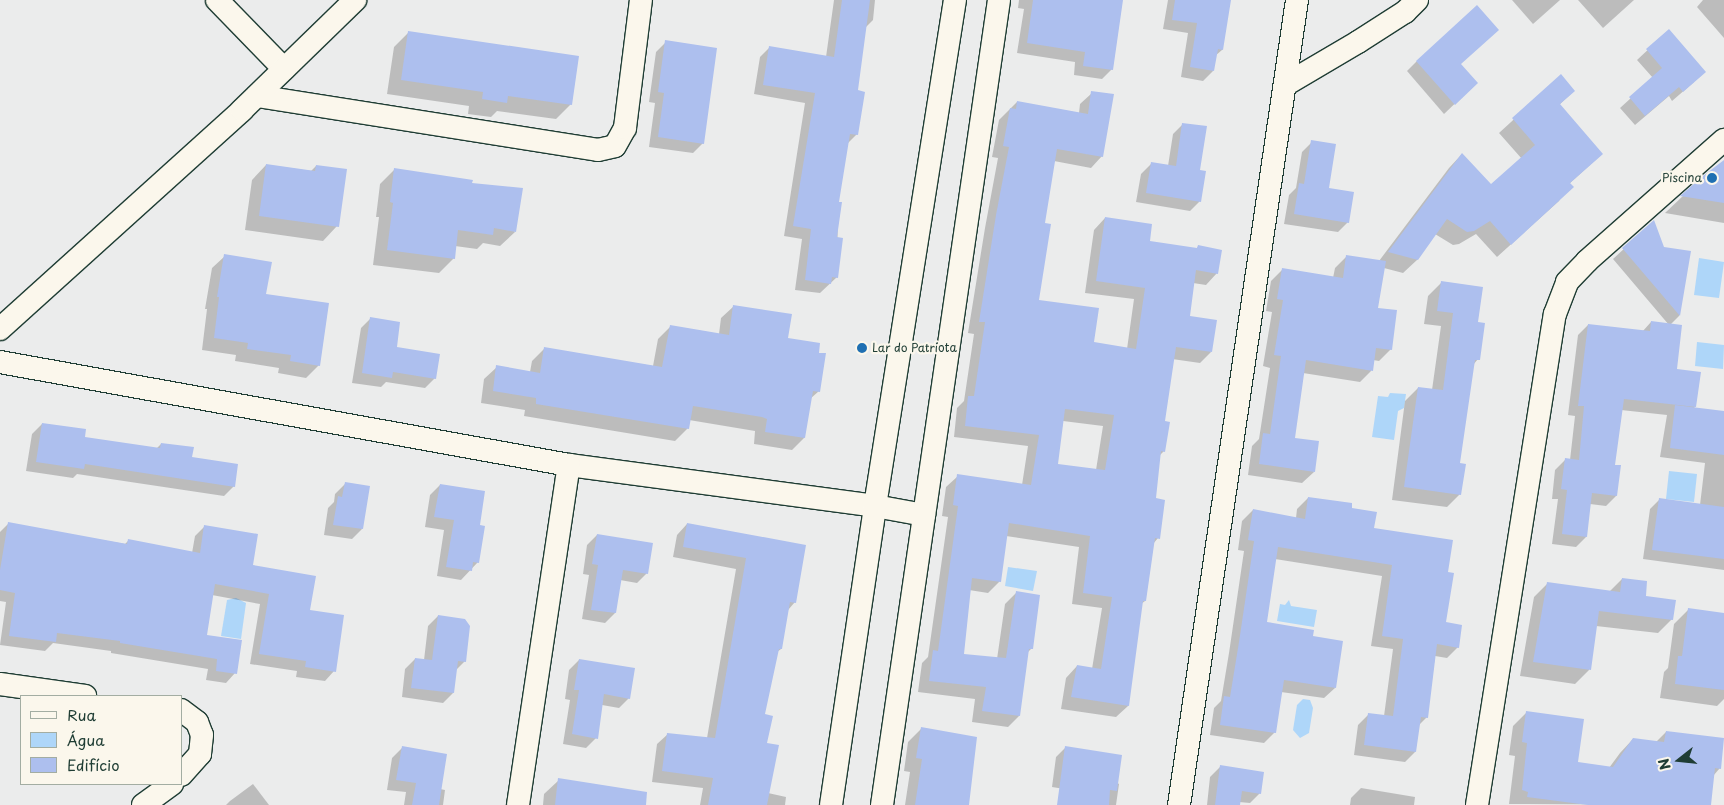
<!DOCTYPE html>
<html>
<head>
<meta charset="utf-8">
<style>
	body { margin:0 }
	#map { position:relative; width:1724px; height:805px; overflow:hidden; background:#ebecec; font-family:"Playpen Sans",sans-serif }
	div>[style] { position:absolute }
	.water>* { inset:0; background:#aed6f9 }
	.shadow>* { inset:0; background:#0003 }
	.building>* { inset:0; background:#adbfee }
	.roads { filter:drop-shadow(1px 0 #1f3d34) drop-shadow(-1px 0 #1f3d34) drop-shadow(0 1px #1f3d34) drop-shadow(0 -1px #1f3d34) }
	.minor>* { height:22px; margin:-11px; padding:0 11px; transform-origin:11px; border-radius:11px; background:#fbf7ec }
	.dots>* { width:14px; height:14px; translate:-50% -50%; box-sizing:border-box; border:2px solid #fbf7ec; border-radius:50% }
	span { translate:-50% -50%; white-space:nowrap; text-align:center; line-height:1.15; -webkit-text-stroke:4.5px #fbf7ec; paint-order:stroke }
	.poi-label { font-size:12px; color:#1f3d34 }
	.right { translate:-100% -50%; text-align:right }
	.left { translate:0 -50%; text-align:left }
	.legend { position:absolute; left:20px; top:695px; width:162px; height:90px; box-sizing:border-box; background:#fbf7ec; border:1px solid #a3ada2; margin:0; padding:6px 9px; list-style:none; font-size:15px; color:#1f3d34 }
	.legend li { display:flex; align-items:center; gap:10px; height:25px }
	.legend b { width:25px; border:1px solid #a3ada2 }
	.north { position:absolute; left:1654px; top:735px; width:50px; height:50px; -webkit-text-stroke:4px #fbf7ec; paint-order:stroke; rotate:254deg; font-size:14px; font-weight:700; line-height:20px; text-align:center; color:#1f3d34 }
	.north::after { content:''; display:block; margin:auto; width:18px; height:22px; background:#1f3d34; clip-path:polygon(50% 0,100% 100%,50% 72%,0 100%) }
</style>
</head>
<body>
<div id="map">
	<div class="water">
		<i style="clip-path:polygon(1699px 258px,1724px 262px,1719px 298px,1694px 295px)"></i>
		<i style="clip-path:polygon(1697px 342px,1724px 345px,1723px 369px,1695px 366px)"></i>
		<i style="clip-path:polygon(1390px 393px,1406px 394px,1404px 408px,1398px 411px,1394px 440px,1372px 437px,1378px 396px,1388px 397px)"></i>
		<i style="clip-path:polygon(1669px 471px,1697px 474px,1694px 502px,1666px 499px)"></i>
		<i style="clip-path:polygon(1008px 567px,1037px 571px,1033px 591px,1005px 586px)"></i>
		<i style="clip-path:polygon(236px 598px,246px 603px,241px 639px,221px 636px,227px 600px)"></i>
		<i style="clip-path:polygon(1289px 600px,1291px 606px,1317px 610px,1314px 627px,1277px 621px,1280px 604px,1285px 605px)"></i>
		<i style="clip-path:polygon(1303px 699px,1310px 700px,1313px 708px,1309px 733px,1300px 738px,1293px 730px,1297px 705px)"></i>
	</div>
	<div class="shadow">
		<i style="clip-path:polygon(834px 0,875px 0,873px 20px,865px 28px,857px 91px,857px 134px,847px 144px,838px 203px,837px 277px,820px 293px,795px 290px,802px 239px,784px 236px,805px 103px,754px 94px,760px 57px,770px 47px,826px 57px)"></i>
		<i style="clip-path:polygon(1019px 0,1122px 0,1112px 69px,1102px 79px,1074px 75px,1075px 62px,1017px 53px,1024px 9px,1018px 8px)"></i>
		<i style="clip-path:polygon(1168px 0,1230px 0,1222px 50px,1215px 56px,1213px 71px,1203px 81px,1181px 77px,1188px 33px,1163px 29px)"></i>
		<i style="clip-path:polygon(1512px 0,1560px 0,1533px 24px)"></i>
		<i style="clip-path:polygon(1578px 0,1634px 0,1603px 28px)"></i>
		<i style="clip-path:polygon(1703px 0,1724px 0,1724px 38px,1697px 7px)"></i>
		<i style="clip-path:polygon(1669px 30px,1694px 82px,1672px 101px,1669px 96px,1635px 125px,1620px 108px,1653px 78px,1637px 60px)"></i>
		<i style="clip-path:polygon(408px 33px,571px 104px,556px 119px,497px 111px,491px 117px,468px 114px,469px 106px,387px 94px,394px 47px)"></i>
		<i style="clip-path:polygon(666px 42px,703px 143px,693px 153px,649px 147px,655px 103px,649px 102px,656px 52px)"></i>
		<i style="clip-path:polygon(1417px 61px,1459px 65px,1466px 93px,1444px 114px,1407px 71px)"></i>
		<i style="clip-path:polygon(1561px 76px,1574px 91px,1559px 105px,1602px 154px,1569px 184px,1559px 201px,1497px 257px,1476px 234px,1459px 244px,1453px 245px,1435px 234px,1417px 260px,1403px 273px,1384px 268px,1377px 309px,1391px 349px,1379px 361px,1373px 360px,1371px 371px,1360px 382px,1303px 373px,1293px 439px,1314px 472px,1302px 483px,1248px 475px,1252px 446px,1259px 439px,1270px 368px,1263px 366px,1272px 312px,1266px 311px,1271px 281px,1283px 269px,1333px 278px,1335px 268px,1347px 256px,1379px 261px,1449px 168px,1462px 154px,1491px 186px,1522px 159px,1499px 133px)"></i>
		<i style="clip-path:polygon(evenodd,1092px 93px,1102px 156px,1091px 168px,1054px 161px,1043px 224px,1038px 301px,1093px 343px,1127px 349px,1134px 299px,1085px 293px,1094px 230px,1105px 218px,1148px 242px,1196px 249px,1198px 247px,1217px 273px,1206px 285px,1193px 283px,1188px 317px,1211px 352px,1200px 363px,1172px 359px,1163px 422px,1164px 451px,1159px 456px,1154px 500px,1158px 538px,1153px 544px,1145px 601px,1141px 604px,1128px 706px,1116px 717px,1061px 709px,1066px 678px,1077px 666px,1092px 669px,1102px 608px,1072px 604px,1079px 547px,1006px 536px,1000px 581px,988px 593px,969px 590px,962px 655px,997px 659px,1005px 604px,1017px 592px,1031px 649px,1027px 653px,1019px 716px,1008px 727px,972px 722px,975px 699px,918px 692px,922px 663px,928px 657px,948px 517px,942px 516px,946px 487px,958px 476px,1022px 485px,1028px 446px,954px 437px,957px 408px,964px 401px,974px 334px,968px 333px,985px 228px,998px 158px,992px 157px,999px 120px,1017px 102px,1079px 113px,1080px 104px,1092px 93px,1063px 421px,1103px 426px,1096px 470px,1056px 466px,1063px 421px)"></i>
		<i style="clip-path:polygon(1183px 124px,1199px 171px,1200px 201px,1190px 211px,1136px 202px,1141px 174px,1151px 164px,1168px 166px,1173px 134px)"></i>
		<i style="clip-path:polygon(1312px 142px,1328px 189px,1348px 222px,1338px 232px,1284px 224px,1289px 195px,1296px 188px,1302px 152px)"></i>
		<i style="clip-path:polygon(1724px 162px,1724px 223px,1665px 213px,1703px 177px)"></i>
		<i style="clip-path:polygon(266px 165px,311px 171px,316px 166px,337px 226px,323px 241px,245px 230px,252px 180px)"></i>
		<i style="clip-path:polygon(395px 169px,471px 184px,515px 232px,500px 246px,483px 243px,477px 249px,455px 246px,454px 258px,439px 273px,373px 265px,379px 217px,376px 217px,380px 184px)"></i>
		<i style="clip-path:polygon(1653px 222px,1663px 248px,1690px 252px,1679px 316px,1670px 325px,1675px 370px,1695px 407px,1693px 409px,1724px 413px,1724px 570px,1643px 559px,1650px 509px,1660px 499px,1700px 505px,1705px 463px,1660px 457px,1667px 415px,1621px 410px,1613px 466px,1616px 496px,1606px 506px,1590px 504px,1586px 537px,1576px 547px,1552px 544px,1558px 499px,1552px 499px,1555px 470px,1565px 460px,1570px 460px,1575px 416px,1568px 415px,1578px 335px,1588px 325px,1642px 332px,1651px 322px,1669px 325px,1613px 259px)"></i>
		<i style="clip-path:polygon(225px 256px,319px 365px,306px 378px,278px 373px,279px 368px,235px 361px,236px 355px,202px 350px,207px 309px,205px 309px,212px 268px)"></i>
		<i style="clip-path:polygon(1441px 283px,1477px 323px,1478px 359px,1473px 365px,1459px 464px,1460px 494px,1447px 507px,1392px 500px,1405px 401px,1418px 388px,1432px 390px,1441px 326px,1424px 324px,1428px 296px)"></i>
		<i style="clip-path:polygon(734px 306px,819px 391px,810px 399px,804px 438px,792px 450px,754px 444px,755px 431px,689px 420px,688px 428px,675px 441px,524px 416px,525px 410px,481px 403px,484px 379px,497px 367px,530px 372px,532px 361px,544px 349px,653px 366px,658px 339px,671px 326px,719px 334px,721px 318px)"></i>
		<i style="clip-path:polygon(371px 318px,396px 348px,435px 378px,425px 388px,386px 382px,381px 387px,352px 383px,361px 328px)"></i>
		<i style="clip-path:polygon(42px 424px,83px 438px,156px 449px,161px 444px,191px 458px,234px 486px,224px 496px,77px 474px,73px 478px,26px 471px,32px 434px)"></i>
		<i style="clip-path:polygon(345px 484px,362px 529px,352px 539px,324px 535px,328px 508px,334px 502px,335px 494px)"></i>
		<i style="clip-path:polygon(440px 485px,478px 526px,478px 562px,461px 580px,437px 576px,444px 530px,425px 527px,430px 495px)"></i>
		<i style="clip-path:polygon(1308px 498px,1350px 509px,1373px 529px,1447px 573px,1445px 623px,1458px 647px,1447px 658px,1435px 656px,1427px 717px,1419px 725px,1415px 752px,1405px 762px,1354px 755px,1358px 725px,1369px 714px,1384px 716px,1393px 649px,1371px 646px,1382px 576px,1275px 559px,1265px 623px,1312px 637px,1335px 688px,1324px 698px,1281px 692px,1275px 732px,1264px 743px,1210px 735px,1214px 708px,1221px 701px,1229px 653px,1244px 551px,1238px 550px,1242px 521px,1253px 510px,1296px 518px,1297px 509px)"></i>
		<i style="clip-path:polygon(8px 524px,125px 544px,128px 541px,192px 553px,195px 536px,205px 526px,309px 611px,334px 671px,325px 681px,296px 677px,297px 671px,250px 664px,260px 604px,212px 595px,206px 636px,235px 673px,226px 683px,206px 680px,208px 669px,111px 653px,111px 651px,53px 643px,45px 651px,0 645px,6px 602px,0 601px,0 532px)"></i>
		<i style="clip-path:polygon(687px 524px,804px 546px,795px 602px,788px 610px,781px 649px,777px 652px,764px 715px,768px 793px,786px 797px,785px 805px,700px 805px,703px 788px,652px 782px,657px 744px,668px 734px,707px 738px,736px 569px,673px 557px,677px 535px)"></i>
		<i style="clip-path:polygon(597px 535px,647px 573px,637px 583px,620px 580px,615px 613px,605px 623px,582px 619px,589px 575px,583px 574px,587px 545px)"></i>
		<i style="clip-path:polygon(1622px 579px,1672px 619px,1658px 633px,1596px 626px,1589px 670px,1575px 684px,1520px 676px,1534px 597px,1548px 583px,1609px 592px)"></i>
		<i style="clip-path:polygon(1688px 610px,1724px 615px,1724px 699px,1717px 706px,1660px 698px,1664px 672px,1668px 668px,1674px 624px)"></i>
		<i style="clip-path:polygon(438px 616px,465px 661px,456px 670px,453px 693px,443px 703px,402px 697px,405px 669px,415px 659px,424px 660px,428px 626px)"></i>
		<i style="clip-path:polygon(579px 660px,629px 698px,619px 708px,602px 705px,596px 738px,586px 748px,563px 744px,570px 700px,565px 699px,569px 670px)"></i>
		<i style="clip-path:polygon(1527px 712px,1577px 764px,1609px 768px,1620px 753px,1633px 739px,1656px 742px,1666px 732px,1720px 768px,1713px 776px,1709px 805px,1509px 804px,1515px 756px,1509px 755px,1513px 726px)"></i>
		<i style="clip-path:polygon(921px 729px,967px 805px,905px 805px,910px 772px,904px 771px,908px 742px)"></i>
		<i style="clip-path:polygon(1066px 747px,1119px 784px,1116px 805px,1075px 805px,1077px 791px,1052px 787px,1056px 757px)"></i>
		<i style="clip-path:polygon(402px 748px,440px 789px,445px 790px,443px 805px,404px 805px,406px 792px,387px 790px,392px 758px)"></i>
		<i style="clip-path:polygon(1220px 767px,1260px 793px,1250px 803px,1239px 802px,1239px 805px,1207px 805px,1210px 777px)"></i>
		<i style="clip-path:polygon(559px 780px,609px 805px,543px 805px,544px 794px)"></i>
		<i style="clip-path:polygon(253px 784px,269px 805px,226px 805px,230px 801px)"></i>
		<i style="clip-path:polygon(1361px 788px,1415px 797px,1414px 805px,1350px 805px,1351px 798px)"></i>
	</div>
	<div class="building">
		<i style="clip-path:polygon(842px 0,870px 0,858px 90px,865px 92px,858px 135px,850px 134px,839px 202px,842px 202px,837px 237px,843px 238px,838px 278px,832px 277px,831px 284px,805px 280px,811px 229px,793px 226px,815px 93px,763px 85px,769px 46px,834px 57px)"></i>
		<i style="clip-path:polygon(1033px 0,1123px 0,1113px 70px,1083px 66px,1085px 52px,1027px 43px)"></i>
		<i style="clip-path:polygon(1175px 0,1231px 0,1223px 50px,1218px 49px,1214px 71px,1190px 67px,1197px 23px,1172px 20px)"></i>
		<i style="clip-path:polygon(1477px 5px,1499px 30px,1461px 64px,1478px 83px,1455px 105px,1416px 61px)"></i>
		<i style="clip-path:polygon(1669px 29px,1706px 72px,1683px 92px,1679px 87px,1645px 116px,1629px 97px,1662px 68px,1646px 49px)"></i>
		<i style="clip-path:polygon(408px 31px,579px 56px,572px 105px,508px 96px,507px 103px,482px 99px,483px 92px,401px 80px)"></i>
		<i style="clip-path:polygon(665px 40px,717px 48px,704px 144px,658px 137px,664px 93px,658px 92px)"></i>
		<i style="clip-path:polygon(1561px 74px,1575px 91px,1560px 104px,1603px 154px,1570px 183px,1574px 187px,1511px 245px,1490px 221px,1474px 231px,1467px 232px,1447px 219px,1418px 260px,1388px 252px,1462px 153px,1491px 184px,1535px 145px,1512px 118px)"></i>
		<i style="clip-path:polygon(evenodd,1091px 91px,1114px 94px,1103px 157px,1057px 149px,1045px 223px,1051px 224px,1039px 300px,1099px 308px,1094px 342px,1136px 349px,1145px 288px,1096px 281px,1105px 217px,1152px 224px,1150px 241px,1197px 248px,1198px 245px,1222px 250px,1218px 274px,1196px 270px,1190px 316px,1217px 320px,1212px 352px,1176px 347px,1165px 421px,1170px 422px,1165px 452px,1161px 451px,1156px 498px,1165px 500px,1160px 539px,1155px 538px,1146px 601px,1143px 601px,1129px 706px,1071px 697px,1077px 665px,1101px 669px,1112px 597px,1083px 593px,1090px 536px,1009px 523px,1001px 582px,972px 578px,964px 654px,1006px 658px,1016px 591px,1040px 595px,1033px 649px,1029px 649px,1020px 716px,982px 711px,986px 687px,929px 681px,933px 650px,938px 651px,958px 506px,953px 505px,957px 474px,1031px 485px,1039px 435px,965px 426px,968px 396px,974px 396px,985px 322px,979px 322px,996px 215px,1009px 147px,1003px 146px,1010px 108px,1016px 109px,1017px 101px,1088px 114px,1091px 91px,1065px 409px,1114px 415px,1105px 470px,1058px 464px,1065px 409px)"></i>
		<i style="clip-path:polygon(1182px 123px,1207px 126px,1200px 170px,1206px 171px,1201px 202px,1146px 193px,1151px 162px,1176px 166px)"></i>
		<i style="clip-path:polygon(1311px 140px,1336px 144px,1329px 188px,1354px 192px,1349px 223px,1294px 214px,1299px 183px,1304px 184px)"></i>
		<i style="clip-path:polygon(1724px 160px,1724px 203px,1680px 196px,1703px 176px)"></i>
		<i style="clip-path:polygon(266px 164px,315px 171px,316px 165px,347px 169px,339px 227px,259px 216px)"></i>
		<i style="clip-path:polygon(394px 168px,473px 180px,472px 183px,523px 188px,516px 232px,494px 228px,493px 235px,458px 230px,455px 259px,387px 250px,393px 203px,390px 202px)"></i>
		<i style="clip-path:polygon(1654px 220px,1664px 247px,1691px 251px,1680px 316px,1622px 248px)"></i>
		<i style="clip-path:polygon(224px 254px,272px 262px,266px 294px,329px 303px,320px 366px,290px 361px,291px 355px,247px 349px,248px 343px,214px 338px,219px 297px,217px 297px)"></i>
		<i style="clip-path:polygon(1346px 255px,1386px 261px,1378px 308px,1397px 310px,1392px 350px,1376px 348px,1373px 371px,1306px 360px,1295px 438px,1319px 441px,1315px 472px,1259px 464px,1263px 433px,1270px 434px,1281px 356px,1274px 355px,1283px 300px,1277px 299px,1282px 268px,1343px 278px)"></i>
		<i style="clip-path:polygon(1441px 281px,1483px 287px,1478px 322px,1485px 323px,1480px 360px,1475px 360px,1460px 463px,1466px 464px,1461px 495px,1404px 487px,1418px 387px,1443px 390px,1453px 313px,1437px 311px)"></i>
		<i style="clip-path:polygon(733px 305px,792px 314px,788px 338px,820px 343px,819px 353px,826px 353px,820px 392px,813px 391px,805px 438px,765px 432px,767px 419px,762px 417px,693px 406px,689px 429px,536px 404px,536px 398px,493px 391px,496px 365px,540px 373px,544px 347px,662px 367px,670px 325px,729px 335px)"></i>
		<i style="clip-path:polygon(370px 317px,400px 322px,397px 347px,440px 354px,436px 379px,393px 372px,392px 378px,362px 373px)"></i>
		<i style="clip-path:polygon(1651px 321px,1682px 325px,1677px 369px,1701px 372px,1696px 407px,1624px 399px,1615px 465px,1621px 465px,1617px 496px,1592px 493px,1587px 537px,1562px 534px,1567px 490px,1561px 489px,1565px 458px,1579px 460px,1584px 406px,1578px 406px,1588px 324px,1650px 331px)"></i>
		<i style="clip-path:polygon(1675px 405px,1724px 411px,1724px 455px,1670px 448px)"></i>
		<i style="clip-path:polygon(42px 423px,86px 429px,85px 437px,160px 448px,161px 443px,194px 447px,192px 457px,238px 464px,235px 487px,85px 464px,84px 469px,36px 462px)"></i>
		<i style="clip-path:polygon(345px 482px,370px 486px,363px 529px,333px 525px,338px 496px,342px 497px)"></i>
		<i style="clip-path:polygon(440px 484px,485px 491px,480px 525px,485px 526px,479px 563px,473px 562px,472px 571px,446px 567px,454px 520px,434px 517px)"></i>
		<i style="clip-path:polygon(1308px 497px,1352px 503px,1352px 508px,1377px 512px,1374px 528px,1453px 540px,1448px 572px,1454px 573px,1446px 622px,1462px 625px,1459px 648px,1437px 644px,1428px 718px,1421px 717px,1416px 752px,1364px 745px,1368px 713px,1393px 716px,1403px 639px,1382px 636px,1392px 565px,1278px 547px,1267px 622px,1314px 630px,1313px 636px,1343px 641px,1336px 688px,1284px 680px,1276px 733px,1220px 725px,1224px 696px,1230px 697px,1239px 642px,1254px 541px,1248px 540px,1253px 509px,1305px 519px)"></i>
		<i style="clip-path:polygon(1659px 498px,1724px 507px,1724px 559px,1652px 550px)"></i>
		<i style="clip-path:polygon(8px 522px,127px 544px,128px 539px,200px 553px,204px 525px,258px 534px,253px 565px,316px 576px,310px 610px,344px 615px,336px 672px,305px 667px,306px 661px,259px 654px,269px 594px,215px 584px,207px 635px,242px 640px,237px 674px,216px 671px,217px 659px,120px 643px,120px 641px,57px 633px,56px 642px,9px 636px,15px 593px,0 590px,0 570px)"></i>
		<i style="clip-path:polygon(687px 523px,806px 545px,796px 603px,790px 602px,782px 649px,779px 649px,765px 714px,773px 716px,767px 743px,779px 745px,767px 805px,708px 805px,713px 778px,662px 771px,667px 733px,715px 738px,746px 558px,683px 547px)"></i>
		<i style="clip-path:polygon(597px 534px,653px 543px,648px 574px,623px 570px,616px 613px,591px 610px,598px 565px,592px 564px)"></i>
		<i style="clip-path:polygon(1622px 578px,1647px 581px,1646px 596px,1676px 600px,1673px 620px,1599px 611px,1591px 670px,1533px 662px,1547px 582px,1620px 592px)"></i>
		<i style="clip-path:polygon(1688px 608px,1724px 613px,1724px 690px,1675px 684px,1678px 656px,1682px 656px)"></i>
		<i style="clip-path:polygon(438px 615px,465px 619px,470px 626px,466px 662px,458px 661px,454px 693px,411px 688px,415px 658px,432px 660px)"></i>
		<i style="clip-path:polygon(579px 659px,635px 668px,630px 699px,604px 694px,598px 739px,572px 734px,579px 690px,574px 690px)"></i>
		<i style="clip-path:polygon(1526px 711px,1584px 719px,1578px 762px,1613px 767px,1633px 738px,1664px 742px,1666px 731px,1724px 738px,1721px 769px,1715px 768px,1711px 805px,1588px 805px,1527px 797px,1528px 792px,1522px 790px,1527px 743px,1522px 742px)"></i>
		<i style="clip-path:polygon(921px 727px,977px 737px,969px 805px,915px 805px,922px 759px,916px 758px)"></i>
		<i style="clip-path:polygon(402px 746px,447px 754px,439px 805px,412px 805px,416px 783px,396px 780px)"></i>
		<i style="clip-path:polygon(1065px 746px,1122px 755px,1117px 791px,1110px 790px,1109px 805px,1057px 805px)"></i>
		<i style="clip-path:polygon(1220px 765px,1264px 772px,1261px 794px,1242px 791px,1240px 805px,1215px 805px)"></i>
		<i style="clip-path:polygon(558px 778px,647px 792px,646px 805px,555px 805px)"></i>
	</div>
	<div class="roads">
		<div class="minor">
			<i style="left:217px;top:0;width:96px;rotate:45.8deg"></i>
			<i style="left:1285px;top:85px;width:85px;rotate:-30.5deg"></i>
			<i style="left:1358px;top:42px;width:56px;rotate:-32.6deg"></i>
			<i style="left:1405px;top:12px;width:17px;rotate:-45deg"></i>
			<i style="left:257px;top:96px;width:345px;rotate:9deg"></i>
			<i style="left:598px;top:150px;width:17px;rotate:-13deg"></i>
			<i style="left:615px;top:146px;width:21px;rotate:-61deg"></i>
			<i style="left:625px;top:128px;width:129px;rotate:-82.9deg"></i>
			<i style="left:0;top:329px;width:326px;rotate:-42.1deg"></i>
			<i style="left:242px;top:110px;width:158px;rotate:-44.2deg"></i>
			<i style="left:0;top:362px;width:578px;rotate:10.26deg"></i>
			<i style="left:569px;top:465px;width:309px;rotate:7.6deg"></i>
			<i style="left:875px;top:506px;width:50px;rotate:10.4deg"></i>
			<i style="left:0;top:684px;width:86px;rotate:8deg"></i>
			<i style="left:181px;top:710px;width:20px;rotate:37deg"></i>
			<i style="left:197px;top:722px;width:14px;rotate:69deg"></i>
			<i style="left:202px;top:735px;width:19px;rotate:96deg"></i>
			<i style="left:200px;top:754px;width:28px;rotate:132deg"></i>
			<i style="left:143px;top:805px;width:36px;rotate:-36deg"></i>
			<i style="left:518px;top:805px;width:344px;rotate:-81.5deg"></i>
			<i style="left:831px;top:805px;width:302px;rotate:-81.6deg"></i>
			<i style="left:875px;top:506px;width:512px;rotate:-81.02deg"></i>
			<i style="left:882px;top:805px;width:813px;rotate:-81.73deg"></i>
			<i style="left:1179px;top:805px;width:814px;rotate:-81.66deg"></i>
			<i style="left:1477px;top:805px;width:497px;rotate:-81deg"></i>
			<i style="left:1555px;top:314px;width:34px;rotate:-69deg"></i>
			<i style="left:1567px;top:282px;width:29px;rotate:-46deg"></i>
			<i style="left:1587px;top:261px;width:183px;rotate:-41.5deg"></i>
		</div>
	</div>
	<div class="dots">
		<i style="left:1712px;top:178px;background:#1f6fb2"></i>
		<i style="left:862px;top:348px;background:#1f6fb2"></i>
	</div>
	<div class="poi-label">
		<span class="right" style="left:1702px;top:178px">Piscina</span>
		<span class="left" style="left:872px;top:348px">Lar do Patriota</span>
	</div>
	<ul class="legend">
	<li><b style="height:6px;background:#fbf7ec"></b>Rua</li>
	<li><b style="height:14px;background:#aed6f9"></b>Água</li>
	<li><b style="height:14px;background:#adbfee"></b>Edifício</li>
	</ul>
	<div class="north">N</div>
</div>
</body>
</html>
